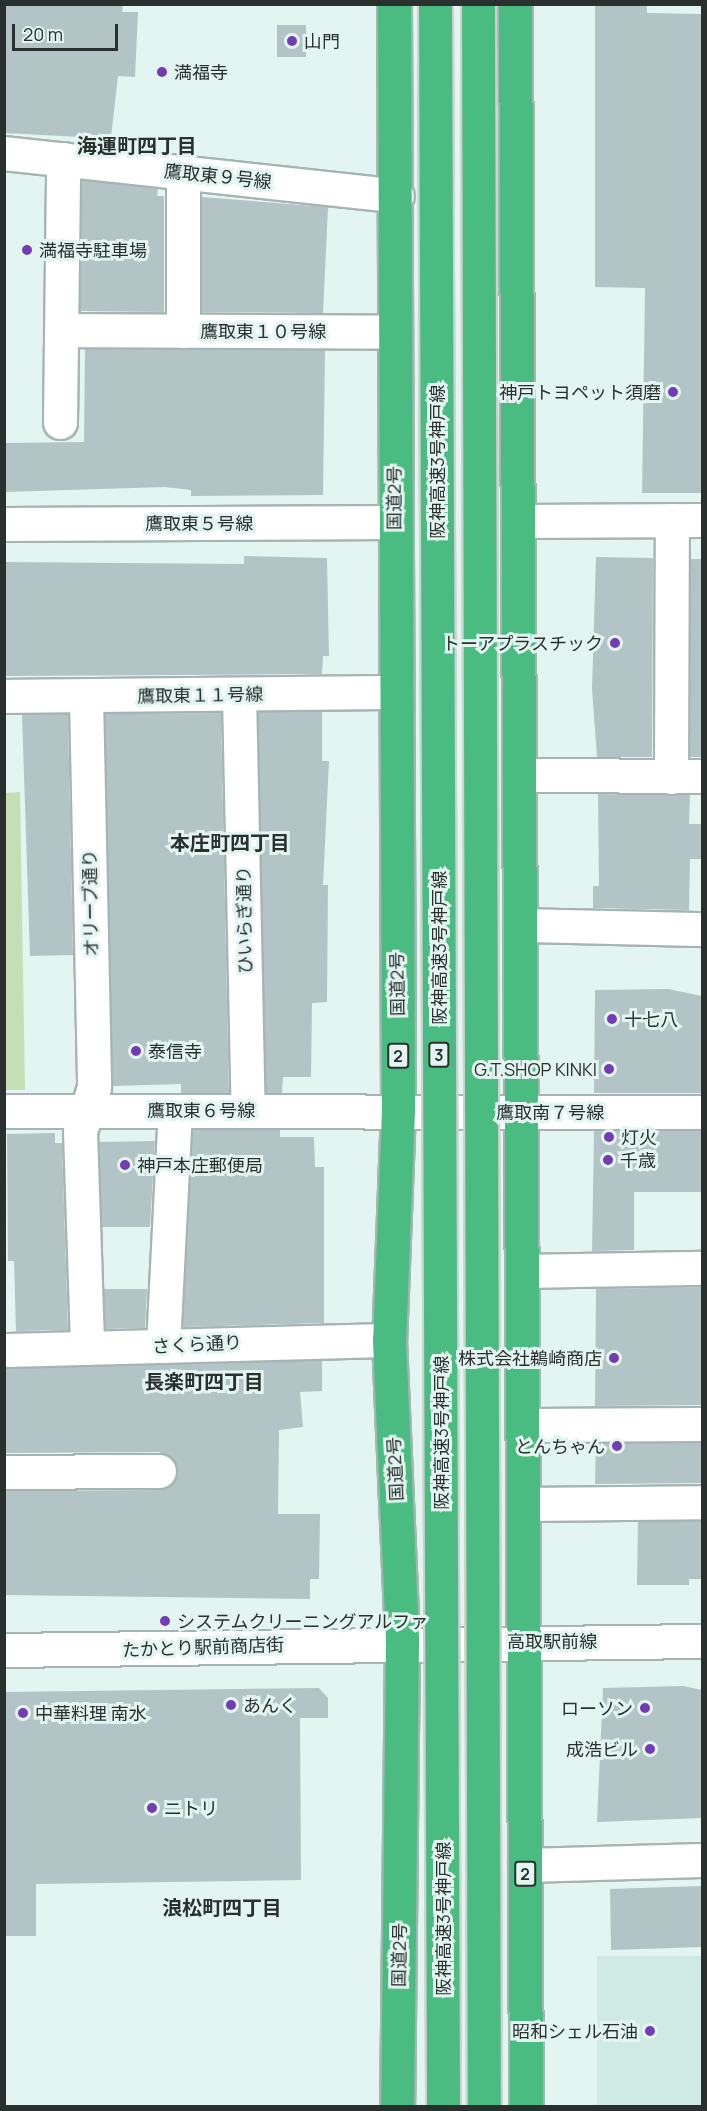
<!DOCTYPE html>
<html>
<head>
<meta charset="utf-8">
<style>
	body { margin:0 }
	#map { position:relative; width:707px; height:2111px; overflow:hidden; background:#e3f5f1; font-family:Manrope,"Noto Sans JP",sans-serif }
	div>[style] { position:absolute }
	.built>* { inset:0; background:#cfe9e3 }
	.green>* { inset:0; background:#c4dfb3 }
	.building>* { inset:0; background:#b2c4c6 }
	.roads { filter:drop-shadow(2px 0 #a5b6b2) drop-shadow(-2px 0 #a5b6b2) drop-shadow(0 2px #a5b6b2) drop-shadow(0 -2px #a5b6b2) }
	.minor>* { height:33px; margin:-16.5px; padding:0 16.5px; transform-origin:16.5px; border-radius:16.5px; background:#fff }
	.highway>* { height:33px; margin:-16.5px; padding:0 16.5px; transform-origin:16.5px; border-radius:16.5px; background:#4bbc81 }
	.bridges { filter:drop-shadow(2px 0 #d0d1d1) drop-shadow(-2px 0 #d0d1d1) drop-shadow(0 2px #d0d1d1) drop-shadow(0 -2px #d0d1d1) }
	.highway-bridge>* { height:33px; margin:-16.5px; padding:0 16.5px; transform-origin:16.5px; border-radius:16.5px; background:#4bbc81 }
	.dots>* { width:16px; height:16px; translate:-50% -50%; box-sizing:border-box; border:3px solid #e3f5f1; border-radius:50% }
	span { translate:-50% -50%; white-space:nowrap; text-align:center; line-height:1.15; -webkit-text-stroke:6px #e3f5f1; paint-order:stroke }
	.shield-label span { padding:2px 4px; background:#e3f5f1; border:2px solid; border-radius:4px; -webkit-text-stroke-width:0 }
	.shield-label { font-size:16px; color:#29302e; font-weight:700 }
	.poi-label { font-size:18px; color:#29302e }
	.left { translate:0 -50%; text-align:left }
	.right { translate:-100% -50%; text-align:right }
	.street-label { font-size:18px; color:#29302e }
	.neighbourhood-label { font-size:20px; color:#29302e; font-weight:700 }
	.frame { position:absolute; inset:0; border:6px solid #29302e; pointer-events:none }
	.scale { position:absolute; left:12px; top:24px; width:106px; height:27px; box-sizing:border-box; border:3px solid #29302e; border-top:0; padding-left:8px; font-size:18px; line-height:21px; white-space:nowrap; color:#29302e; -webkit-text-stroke:4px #e3f5f1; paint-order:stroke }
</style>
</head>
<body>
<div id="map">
	<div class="built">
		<i style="clip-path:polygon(597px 1956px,702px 1956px,702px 2106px,597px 2106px)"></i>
	</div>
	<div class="green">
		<i style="clip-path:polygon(20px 792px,25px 1090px,5px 1090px,5px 793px)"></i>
	</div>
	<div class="building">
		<i style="clip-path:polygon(4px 4px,123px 4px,122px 12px,138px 12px,135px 77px,118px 76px,110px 146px,80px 142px,80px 137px,4px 133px)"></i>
		<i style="clip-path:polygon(595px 4px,647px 4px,647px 13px,702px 14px,702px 493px,642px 493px,645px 288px,595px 287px)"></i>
		<i style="clip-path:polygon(277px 25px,306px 25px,306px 57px,277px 57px)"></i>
		<i style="clip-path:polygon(82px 180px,158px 189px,157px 196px,164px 196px,164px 312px,80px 311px)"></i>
		<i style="clip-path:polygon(202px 197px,328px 207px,323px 313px,202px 312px)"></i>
		<i style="clip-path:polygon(85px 349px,325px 350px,323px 495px,191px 496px,191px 490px,165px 487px,4px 492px,4px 443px,84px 442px)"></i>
		<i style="clip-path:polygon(244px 556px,327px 558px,329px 656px,323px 656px,322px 674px,4px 676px,4px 562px,244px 564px)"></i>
		<i style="clip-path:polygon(596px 557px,653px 558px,652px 757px,597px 757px,592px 689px)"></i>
		<i style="clip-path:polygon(691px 559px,702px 559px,702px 757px,690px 757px)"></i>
		<i style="clip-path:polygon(322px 711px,322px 761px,329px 761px,323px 885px,328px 885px,327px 1002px,312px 1003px,311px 1077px,283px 1077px,282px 1093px,266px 1093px,258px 712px)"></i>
		<i style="clip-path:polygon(221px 713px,229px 1093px,181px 1093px,181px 1084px,113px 1086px,105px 714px)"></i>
		<i style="clip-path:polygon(68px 714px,73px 955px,30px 956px,22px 715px)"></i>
		<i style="clip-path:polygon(598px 794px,690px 795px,689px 824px,702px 824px,702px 859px,690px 859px,689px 910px,593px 908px,593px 886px,599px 886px)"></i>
		<i style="clip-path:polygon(668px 989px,702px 996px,702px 1093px,594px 1093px,595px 990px)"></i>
		<i style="clip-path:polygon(193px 1130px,280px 1130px,280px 1137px,314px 1137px,315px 1167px,324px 1167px,324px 1323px,183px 1327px)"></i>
		<i style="clip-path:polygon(594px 1131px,702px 1131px,702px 1192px,634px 1192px,634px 1250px,592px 1251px)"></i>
		<i style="clip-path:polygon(55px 1133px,55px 1143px,62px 1143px,68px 1330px,16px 1331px,14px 1261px,8px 1261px,7px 1134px)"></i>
		<i style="clip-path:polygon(155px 1141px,150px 1227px,102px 1227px,99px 1142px)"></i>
		<i style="clip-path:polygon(702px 1287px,702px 1405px,595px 1406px,596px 1289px)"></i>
		<i style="clip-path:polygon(104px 1289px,147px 1289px,145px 1328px,105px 1329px)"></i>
		<i style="clip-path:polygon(322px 1360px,322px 1391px,300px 1392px,303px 1427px,279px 1430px,278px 1514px,320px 1514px,319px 1579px,310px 1579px,310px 1599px,4px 1595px,4px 1491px,159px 1490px,169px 1487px,178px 1471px,175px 1461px,159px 1452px,4px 1453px,4px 1369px)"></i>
		<i style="clip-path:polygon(596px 1443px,701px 1443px,702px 1483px,595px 1484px)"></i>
		<i style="clip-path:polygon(638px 1521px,702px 1521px,702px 1579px,689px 1579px,689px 1585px,637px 1585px)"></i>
		<i style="clip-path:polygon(683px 1686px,702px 1690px,702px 1818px,597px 1822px,603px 1688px)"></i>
		<i style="clip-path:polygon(319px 1688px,328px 1698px,328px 1718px,300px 1718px,301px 1880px,36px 1884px,36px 1936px,4px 1936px,4px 1692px)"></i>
		<i style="clip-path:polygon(702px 1886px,702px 1947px,611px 1950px,610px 1889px)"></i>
	</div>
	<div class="roads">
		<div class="minor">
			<i style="left:4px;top:153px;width:395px;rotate:6.2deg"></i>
			<i style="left:62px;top:330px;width:332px;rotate:0.3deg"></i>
			<i style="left:183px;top:331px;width:159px;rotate:-90deg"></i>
			<i style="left:60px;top:422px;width:263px;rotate:-89.3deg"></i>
			<i style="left:520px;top:521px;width:182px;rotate:-0.3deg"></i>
			<i style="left:4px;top:524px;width:390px;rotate:-0.3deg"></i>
			<i style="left:239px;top:694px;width:416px;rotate:88.8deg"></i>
			<i style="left:4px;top:696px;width:391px;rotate:-0.6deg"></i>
			<i style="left:86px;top:697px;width:390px;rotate:88.8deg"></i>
			<i style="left:94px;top:1087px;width:47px;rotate:107.3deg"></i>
			<i style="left:80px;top:1132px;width:216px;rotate:88.1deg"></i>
			<i style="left:522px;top:775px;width:180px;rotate:0.3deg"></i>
			<i style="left:671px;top:777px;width:257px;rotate:-89.8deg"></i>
			<i style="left:523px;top:925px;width:179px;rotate:1.3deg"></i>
			<i style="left:4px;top:1111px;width:698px;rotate:0.08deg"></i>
			<i style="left:524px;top:1271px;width:178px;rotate:-1deg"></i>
			<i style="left:163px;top:1346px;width:233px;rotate:-87.1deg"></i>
			<i style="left:4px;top:1350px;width:385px;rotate:-1.5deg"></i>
			<i style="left:525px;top:1425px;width:177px;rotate:-0.3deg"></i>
			<i style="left:4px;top:1472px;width:155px;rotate:-0.4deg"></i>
			<i style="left:525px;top:1504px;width:177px;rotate:-0.6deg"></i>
			<i style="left:4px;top:1650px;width:698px;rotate:-0.74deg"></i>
			<i style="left:525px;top:1865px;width:177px;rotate:-1.6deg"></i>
		</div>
		<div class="highway">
			<i style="left:394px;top:4px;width:1106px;rotate:89.79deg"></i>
			<i style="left:398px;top:1110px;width:230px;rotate:92.2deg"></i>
			<i style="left:389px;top:1340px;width:301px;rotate:87.5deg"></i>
			<i style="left:402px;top:1641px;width:465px;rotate:90.6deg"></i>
			<i style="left:515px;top:4px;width:2102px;rotate:89.7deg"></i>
		</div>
	</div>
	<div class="bridges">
		<div class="highway-bridge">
			<i style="left:435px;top:4px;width:2102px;rotate:89.78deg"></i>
			<i style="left:478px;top:4px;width:2102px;rotate:89.84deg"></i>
		</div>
	</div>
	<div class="dots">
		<i style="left:292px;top:41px;background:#733cb2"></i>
		<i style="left:162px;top:72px;background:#733cb2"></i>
		<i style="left:27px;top:250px;background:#733cb2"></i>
		<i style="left:673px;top:392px;background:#733cb2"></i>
		<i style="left:615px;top:643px;background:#733cb2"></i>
		<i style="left:612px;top:1019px;background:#733cb2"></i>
		<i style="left:136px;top:1051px;background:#733cb2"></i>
		<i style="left:609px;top:1069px;background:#733cb2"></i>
		<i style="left:609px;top:1137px;background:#733cb2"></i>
		<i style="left:608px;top:1160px;background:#733cb2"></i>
		<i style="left:125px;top:1165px;background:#733cb2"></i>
		<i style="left:614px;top:1358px;background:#733cb2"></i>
		<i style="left:617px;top:1446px;background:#733cb2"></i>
		<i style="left:165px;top:1621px;background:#733cb2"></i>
		<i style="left:231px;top:1705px;background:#733cb2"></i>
		<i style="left:645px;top:1708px;background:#733cb2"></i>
		<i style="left:23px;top:1713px;background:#733cb2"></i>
		<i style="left:650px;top:1749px;background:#733cb2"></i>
		<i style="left:152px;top:1808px;background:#733cb2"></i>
		<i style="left:650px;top:2031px;background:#733cb2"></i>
	</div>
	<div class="shield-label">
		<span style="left:439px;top:1055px">3</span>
		<span style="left:398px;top:1056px">2</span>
		<span style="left:525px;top:1874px">2</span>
	</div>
	<div class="poi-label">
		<span class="left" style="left:304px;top:41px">山門</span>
		<span class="left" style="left:174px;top:72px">満福寺</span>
		<span class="left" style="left:39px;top:250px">満福寺駐車場</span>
		<span class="right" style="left:661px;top:392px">神戸トヨペット須磨</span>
		<span class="right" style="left:603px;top:643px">トーアプラスチック</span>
		<span class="left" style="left:624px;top:1019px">十七八</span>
		<span class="left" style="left:148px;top:1051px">泰信寺</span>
		<span class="right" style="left:597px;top:1069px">G.T.SHOP KINKI</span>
		<span class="left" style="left:621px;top:1137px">灯火</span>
		<span class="left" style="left:620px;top:1160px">千歳</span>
		<span class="left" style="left:137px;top:1165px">神戸本庄郵便局</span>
		<span class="right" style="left:602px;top:1358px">株式会社鵜崎商店</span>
		<span class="right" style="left:605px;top:1446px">とんちゃん</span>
		<span class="left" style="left:177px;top:1621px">システムクリーニングアルファ</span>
		<span class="left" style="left:243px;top:1705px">あんく</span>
		<span class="right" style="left:633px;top:1708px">ローソン</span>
		<span class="left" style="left:35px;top:1713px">中華料理 南水</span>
		<span class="right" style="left:638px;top:1749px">成浩ビル</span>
		<span class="left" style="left:164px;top:1808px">ニトリ</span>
		<span class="right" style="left:638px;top:2031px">昭和シェル石油</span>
	</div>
	<div class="street-label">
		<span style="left:218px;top:176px;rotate:6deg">鷹取東９号線</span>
		<span style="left:263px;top:331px">鷹取東１０号線</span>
		<span style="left:437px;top:462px;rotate:-90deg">阪神高速3号神戸線</span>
		<span style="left:394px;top:498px;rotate:-90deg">国道2号</span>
		<span style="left:199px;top:523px">鷹取東５号線</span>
		<span style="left:200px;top:695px;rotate:-1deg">鷹取東１１号線</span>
		<span style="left:90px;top:903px;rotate:-91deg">オリーブ通り</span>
		<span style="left:244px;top:920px;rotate:-91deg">ひいらぎ通り</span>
		<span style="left:439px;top:948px;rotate:-90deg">阪神高速3号神戸線</span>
		<span style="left:397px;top:984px;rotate:-91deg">国道2号</span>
		<span style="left:201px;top:1110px">鷹取東６号線</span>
		<span style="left:550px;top:1112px">鷹取南７号線</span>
		<span style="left:197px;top:1344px;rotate:-3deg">さくら通り</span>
		<span style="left:441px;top:1433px;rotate:-90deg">阪神高速3号神戸線</span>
		<span style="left:395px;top:1469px;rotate:-93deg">国道2号</span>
		<span style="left:552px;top:1641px">高取駅前線</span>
		<span style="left:203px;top:1647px;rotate:-2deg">たかとり駅前商店街</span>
		<span style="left:443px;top:1919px;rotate:-90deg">阪神高速3号神戸線</span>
		<span style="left:399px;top:1955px;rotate:-89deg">国道2号</span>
	</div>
	<div class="neighbourhood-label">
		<span style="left:137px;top:145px">海運町四丁目</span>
		<span style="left:230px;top:842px">本庄町四丁目</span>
		<span style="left:204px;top:1381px">長楽町四丁目</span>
		<span style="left:222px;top:1907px">浪松町四丁目</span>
	</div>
	<div class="frame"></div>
	<div class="scale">20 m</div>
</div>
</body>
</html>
